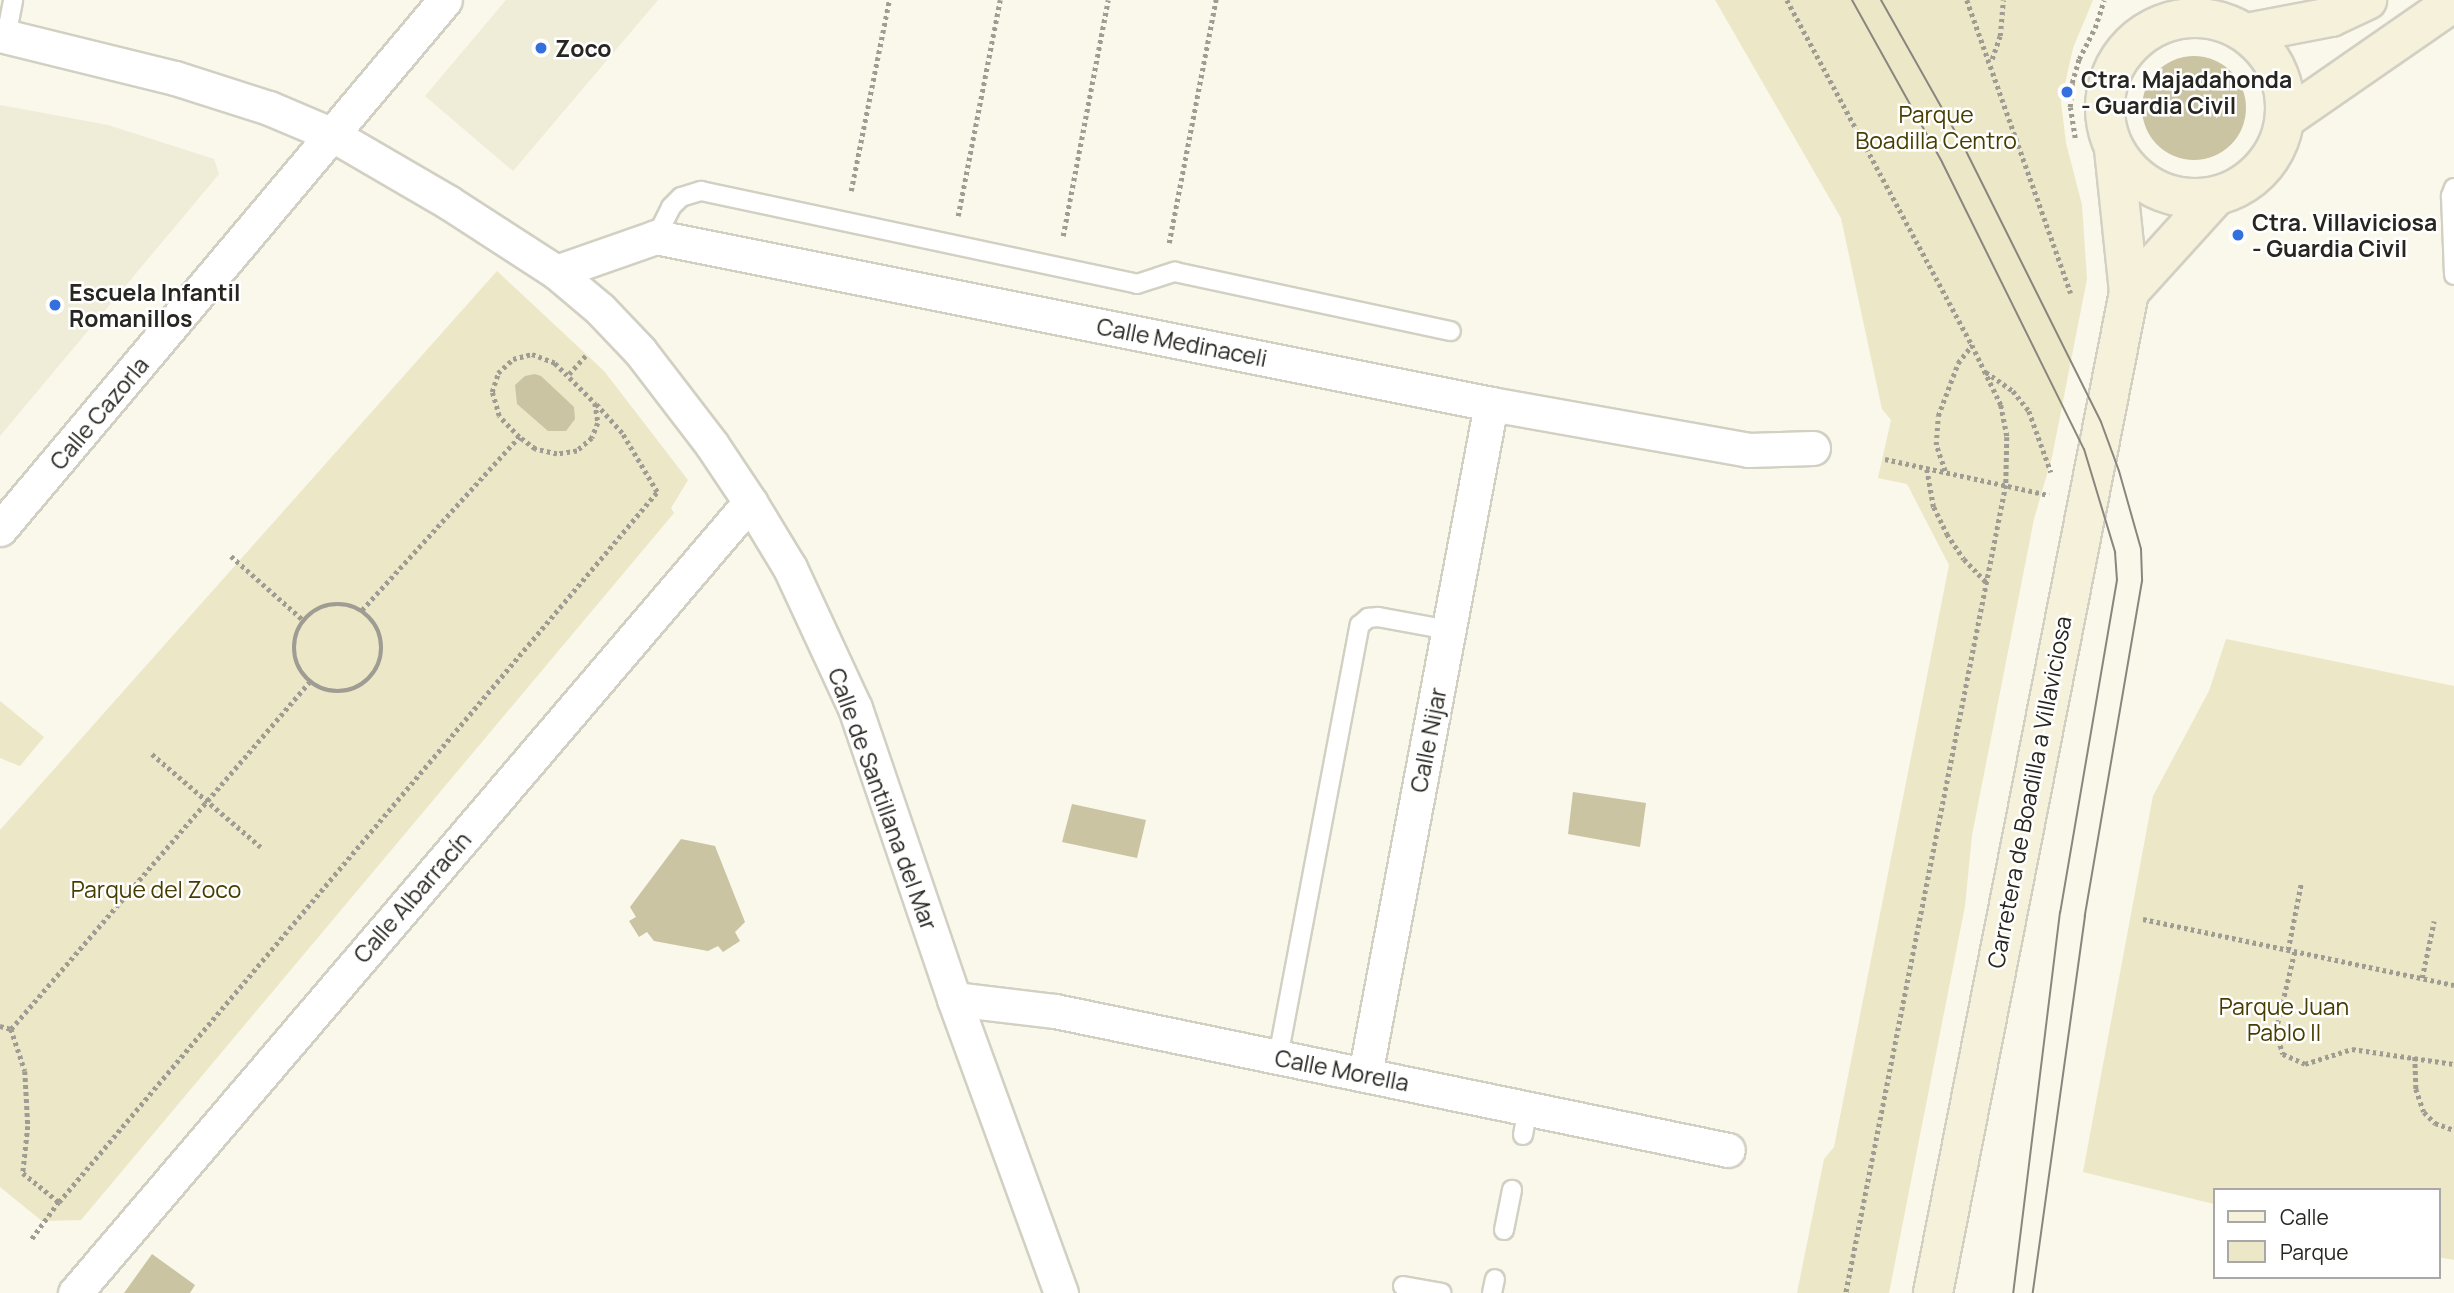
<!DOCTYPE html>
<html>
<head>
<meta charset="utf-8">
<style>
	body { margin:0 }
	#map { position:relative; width:2454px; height:1293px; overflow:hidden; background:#faf7eb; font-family:Manrope,sans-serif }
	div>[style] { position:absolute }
	.built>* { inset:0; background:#efecd8 }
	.green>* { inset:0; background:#ece7c6 }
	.forest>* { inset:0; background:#cac4a3 }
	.round { border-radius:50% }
	.path>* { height:4.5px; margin-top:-2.25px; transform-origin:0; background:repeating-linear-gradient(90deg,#9e9c93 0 3.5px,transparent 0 7px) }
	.path>.ring { margin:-2.25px; padding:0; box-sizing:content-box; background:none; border:4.5px solid #9e9c93; border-radius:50% }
	.roads { filter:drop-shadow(2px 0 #d2d0c3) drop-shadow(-2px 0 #d2d0c3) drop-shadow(0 2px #d2d0c3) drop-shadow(0 -2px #d2d0c3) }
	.lane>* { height:18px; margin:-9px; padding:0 9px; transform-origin:9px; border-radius:9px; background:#fff }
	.street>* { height:33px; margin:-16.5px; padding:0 16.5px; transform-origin:16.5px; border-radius:16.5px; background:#fff }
	.secondary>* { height:38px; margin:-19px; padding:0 19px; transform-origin:19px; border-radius:19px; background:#f5f1db }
	.secondary>.ring { margin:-19px; padding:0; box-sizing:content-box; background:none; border:38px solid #f5f1db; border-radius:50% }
	.tram>* { height:2px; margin:-1px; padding:0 1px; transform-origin:1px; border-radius:1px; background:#88867e }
	.dots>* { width:19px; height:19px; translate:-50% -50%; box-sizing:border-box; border:4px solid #fff; border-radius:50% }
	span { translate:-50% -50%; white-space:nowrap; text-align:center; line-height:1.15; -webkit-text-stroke:5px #fff; paint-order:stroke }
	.poi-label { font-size:23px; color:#272621; font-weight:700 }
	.left { translate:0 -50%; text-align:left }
	.park-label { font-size:23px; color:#473d00 }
	.street-label { font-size:23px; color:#272621 }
	.legend { position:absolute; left:2213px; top:1188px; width:228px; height:91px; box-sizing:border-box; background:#fff; border:2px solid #a9a8a6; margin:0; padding:9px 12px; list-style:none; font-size:21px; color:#272621 }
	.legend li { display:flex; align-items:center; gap:14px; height:35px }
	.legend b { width:35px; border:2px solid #a9a8a6 }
</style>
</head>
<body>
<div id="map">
	<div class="built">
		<i style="clip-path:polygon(506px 0,658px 0,513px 171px,425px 96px)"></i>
		<i style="clip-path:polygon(0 105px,108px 125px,214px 159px,219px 174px,0 436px)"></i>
	</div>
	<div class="green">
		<i style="clip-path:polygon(1715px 0,2093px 0,2073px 48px,2061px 102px,2066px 143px,2082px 205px,2087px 279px,2052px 457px,2034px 519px,1972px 835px,1965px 906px,1889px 1293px,1797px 1293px,1824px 1159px,1834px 1147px,1949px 565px,1907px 484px,1878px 478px,1891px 420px,1882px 409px,1841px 218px)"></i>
		<i style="clip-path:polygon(497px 271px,604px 371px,688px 480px,671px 508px,674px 513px,81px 1220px,42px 1221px,0 1187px,0 830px)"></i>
		<i style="clip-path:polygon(2226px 639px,2454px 686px,2454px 1260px,2438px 1257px,2438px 1190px,2214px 1190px,2214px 1204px,2083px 1172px,2153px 796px,2209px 691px)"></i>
		<i style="clip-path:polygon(0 701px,44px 737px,20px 766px,0 758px)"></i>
	</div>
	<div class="forest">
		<i class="round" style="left:2142px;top:56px;width:104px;height:104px"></i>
		<i style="clip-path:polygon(535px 374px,541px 376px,574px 407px,575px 419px,566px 431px,548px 431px,517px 404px,515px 385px,525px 376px)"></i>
		<i style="clip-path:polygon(1573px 792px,1646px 803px,1640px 847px,1568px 834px)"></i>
		<i style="clip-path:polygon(1072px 804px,1146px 820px,1137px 858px,1062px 842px)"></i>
		<i style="clip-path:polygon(681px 839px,715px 846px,745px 922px,735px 932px,740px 941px,723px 952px,718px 946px,708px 951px,654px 941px,647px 932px,639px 937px,629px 921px,636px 917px,630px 907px)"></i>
		<i style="clip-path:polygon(152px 1254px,195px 1285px,190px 1293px,124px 1293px)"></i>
	</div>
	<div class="path">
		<i style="left:1787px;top:0;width:391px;rotate:61.8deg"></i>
		<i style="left:1972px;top:345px;width:67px;rotate:64.2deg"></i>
		<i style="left:2001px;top:405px;width:33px;rotate:79deg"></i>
		<i style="left:2007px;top:437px;width:48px;rotate:91.2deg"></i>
		<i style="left:2006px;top:485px;width:824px;rotate:101.2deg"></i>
		<i style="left:1967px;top:0;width:311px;rotate:70.5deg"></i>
		<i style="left:1992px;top:59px;width:24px;rotate:-71deg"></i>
		<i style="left:2000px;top:36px;width:36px;rotate:-85deg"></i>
		<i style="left:2075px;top:138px;width:31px;rotate:-99deg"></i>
		<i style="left:2070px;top:107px;width:24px;rotate:-85deg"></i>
		<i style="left:2072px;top:83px;width:25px;rotate:-74deg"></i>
		<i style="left:2079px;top:59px;width:35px;rotate:-63deg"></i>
		<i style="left:2095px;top:28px;width:29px;rotate:-72deg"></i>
		<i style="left:851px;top:191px;width:195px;rotate:-78.7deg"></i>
		<i style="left:958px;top:216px;width:220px;rotate:-79deg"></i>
		<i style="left:1063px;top:236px;width:240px;rotate:-79.2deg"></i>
		<i style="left:1169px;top:243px;width:248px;rotate:-79.1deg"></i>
		<i style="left:532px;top:354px;width:25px;rotate:21deg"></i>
		<i style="left:555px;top:363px;width:57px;rotate:45deg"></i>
		<i style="left:595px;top:403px;width:20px;rotate:81deg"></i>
		<i style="left:598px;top:423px;width:16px;rotate:112deg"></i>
		<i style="left:592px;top:438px;width:20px;rotate:139deg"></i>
		<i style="left:577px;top:451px;width:20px;rotate:171deg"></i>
		<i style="left:557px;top:454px;width:23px;rotate:-167deg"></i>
		<i style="left:535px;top:449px;width:20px;rotate:-143deg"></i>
		<i style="left:519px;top:437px;width:29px;rotate:-134deg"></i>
		<i style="left:499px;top:416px;width:25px;rotate:-106deg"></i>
		<i style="left:492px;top:392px;width:20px;rotate:-72deg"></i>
		<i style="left:498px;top:373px;width:21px;rotate:-43deg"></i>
		<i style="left:513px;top:359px;width:20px;rotate:-15deg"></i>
		<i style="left:1986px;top:372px;width:33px;rotate:35deg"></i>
		<i style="left:2013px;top:391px;width:26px;rotate:51deg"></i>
		<i style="left:2029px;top:411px;width:65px;rotate:70.2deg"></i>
		<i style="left:569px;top:374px;width:27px;rotate:-48deg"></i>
		<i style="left:1885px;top:459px;width:168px;rotate:12.4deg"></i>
		<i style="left:1927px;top:469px;width:39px;rotate:80deg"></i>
		<i style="left:1934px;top:507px;width:30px;rotate:64deg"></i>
		<i style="left:1947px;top:534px;width:30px;rotate:56deg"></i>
		<i style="left:1964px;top:559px;width:32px;rotate:46deg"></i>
		<i style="left:1945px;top:471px;width:28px;rotate:-109deg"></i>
		<i style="left:1936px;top:445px;width:29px;rotate:-86deg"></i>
		<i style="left:1938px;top:416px;width:57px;rotate:-69.3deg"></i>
		<i style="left:1958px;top:363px;width:23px;rotate:-52deg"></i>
		<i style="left:231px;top:556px;width:96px;rotate:41.6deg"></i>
		<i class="ring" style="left:294px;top:604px;width:83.5px;height:83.5px"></i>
		<i style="left:362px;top:610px;width:234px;rotate:-47.8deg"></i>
		<i style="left:152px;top:754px;width:143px;rotate:40.5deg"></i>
		<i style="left:2143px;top:919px;width:318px;rotate:12deg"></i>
		<i style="left:2288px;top:950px;width:67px;rotate:-78.9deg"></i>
		<i style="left:2295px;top:952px;width:82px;rotate:103.4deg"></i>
		<i style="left:2276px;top:1032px;width:23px;rotate:72deg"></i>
		<i style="left:2283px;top:1054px;width:24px;rotate:24deg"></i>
		<i style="left:2305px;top:1064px;width:49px;rotate:-17.7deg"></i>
		<i style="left:2352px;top:1049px;width:103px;rotate:8.4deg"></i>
		<i style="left:2422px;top:978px;width:58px;rotate:-78.1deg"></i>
		<i style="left:0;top:1026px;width:11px;rotate:15deg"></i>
		<i style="left:11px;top:1029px;width:457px;rotate:-49.3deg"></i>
		<i style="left:11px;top:1029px;width:44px;rotate:71.6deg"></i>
		<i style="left:25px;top:1071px;width:55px;rotate:86.9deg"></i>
		<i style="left:28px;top:1126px;width:47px;rotate:96.1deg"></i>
		<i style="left:23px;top:1173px;width:46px;rotate:38.9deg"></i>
		<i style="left:59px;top:1202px;width:46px;rotate:126.1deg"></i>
		<i style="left:2415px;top:1057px;width:32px;rotate:88deg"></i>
		<i style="left:2416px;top:1089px;width:24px;rotate:71deg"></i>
		<i style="left:2424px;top:1112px;width:16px;rotate:45deg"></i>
		<i style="left:2435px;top:1123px;width:20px;rotate:20deg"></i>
		<i style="left:59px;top:1202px;width:928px;rotate:-49.89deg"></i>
		<i style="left:657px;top:492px;width:69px;rotate:-120.7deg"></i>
		<i style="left:622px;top:433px;width:40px;rotate:-132deg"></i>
	</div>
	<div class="roads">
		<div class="lane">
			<i style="left:6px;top:37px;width:38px;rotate:-79deg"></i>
			<i style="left:2454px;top:188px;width:9px;rotate:111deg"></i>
			<i style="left:2451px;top:196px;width:79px;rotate:87.8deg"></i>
			<i style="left:656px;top:237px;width:34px;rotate:-63deg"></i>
			<i style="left:671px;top:207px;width:14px;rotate:-45deg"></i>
			<i style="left:681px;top:197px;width:21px;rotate:-17deg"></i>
			<i style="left:701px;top:191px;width:446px;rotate:12deg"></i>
			<i style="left:1137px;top:284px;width:40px;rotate:-18deg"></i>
			<i style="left:1175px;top:272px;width:282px;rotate:12.1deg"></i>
			<i style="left:1278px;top:1057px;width:440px;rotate:-79.3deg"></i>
			<i style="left:1360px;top:625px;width:11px;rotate:-41deg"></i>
			<i style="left:1368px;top:618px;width:10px;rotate:-6deg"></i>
			<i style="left:1378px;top:617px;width:72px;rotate:10.4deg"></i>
			<i style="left:1523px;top:1135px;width:29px;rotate:-80deg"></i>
			<i style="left:1504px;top:1230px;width:41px;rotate:-78.7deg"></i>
			<i style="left:1403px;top:1286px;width:39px;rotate:10deg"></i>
			<i style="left:1492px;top:1293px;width:14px;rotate:-78deg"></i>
		</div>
		<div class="street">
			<i style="left:0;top:35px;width:180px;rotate:13.8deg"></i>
			<i style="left:175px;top:78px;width:99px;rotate:17.7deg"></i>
			<i style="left:269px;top:108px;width:69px;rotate:22.9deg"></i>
			<i style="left:333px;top:135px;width:133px;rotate:30.2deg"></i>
			<i style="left:448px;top:202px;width:129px;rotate:32.9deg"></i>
			<i style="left:556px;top:272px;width:57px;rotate:40.1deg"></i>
			<i style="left:600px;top:309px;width:58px;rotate:46.4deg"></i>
			<i style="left:640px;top:351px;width:118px;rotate:52.5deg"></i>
			<i style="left:712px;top:445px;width:69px;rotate:56.3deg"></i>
			<i style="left:750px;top:502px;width:77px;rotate:58.8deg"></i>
			<i style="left:790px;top:568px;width:154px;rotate:65.1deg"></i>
			<i style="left:855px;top:708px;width:307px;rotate:71.2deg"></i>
			<i style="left:954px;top:999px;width:313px;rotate:70deg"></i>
			<i style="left:556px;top:272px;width:106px;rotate:-19.3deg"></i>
			<i style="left:656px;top:237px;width:852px;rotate:11.31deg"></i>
			<i style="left:1491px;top:404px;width:261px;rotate:10.1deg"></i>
			<i style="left:1748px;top:450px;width:65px;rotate:-1.8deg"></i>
			<i style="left:0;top:529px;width:691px;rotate:-49.93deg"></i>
			<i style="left:954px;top:999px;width:102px;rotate:6.8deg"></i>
			<i style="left:1055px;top:1011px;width:687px;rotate:11.67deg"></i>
			<i style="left:1365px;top:1075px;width:683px;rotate:-79.36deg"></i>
			<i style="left:75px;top:1293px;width:1040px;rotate:-49.52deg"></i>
		</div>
		<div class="secondary">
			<i class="ring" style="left:2105px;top:18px;width:142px;height:142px"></i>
			<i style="left:2247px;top:33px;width:86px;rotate:-10.8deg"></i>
			<i style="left:2331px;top:17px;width:40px;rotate:-25deg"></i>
			<i style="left:2285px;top:119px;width:206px;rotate:-34.7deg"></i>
			<i style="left:2129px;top:292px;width:128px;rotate:-47.8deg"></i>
			<i style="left:1933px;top:1293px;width:1020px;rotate:-78.92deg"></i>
			<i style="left:2129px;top:292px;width:143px;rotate:-96deg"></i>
		</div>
	</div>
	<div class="tram">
		<i style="left:1852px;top:0;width:185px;rotate:60.9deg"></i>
		<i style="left:1942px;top:162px;width:320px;rotate:63.7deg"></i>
		<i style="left:2084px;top:449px;width:108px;rotate:73.2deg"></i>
		<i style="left:2115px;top:552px;width:28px;rotate:86deg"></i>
		<i style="left:2117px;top:580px;width:337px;rotate:99.7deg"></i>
		<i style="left:2060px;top:912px;width:384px;rotate:97deg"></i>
		<i style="left:1881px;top:0;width:171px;rotate:60.6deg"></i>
		<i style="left:1965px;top:149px;width:305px;rotate:63.5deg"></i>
		<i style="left:2101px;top:422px;width:52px;rotate:69.8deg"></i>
		<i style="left:2119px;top:471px;width:81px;rotate:74.2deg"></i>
		<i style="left:2141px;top:549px;width:32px;rotate:88deg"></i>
		<i style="left:2142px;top:581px;width:340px;rotate:99.7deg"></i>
		<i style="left:2085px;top:916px;width:381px;rotate:97.9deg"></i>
	</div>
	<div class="dots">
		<i style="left:541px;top:48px;background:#336fde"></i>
		<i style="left:2067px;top:92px;background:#336fde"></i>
		<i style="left:2238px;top:235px;background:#336fde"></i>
		<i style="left:55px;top:305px;background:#336fde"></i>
	</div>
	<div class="poi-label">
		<span class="left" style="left:555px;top:48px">Zoco</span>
		<span class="left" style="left:2081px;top:92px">Ctra. Majadahonda<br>- Guardia Civil</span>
		<span class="left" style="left:2252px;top:235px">Ctra. Villaviciosa<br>- Guardia Civil</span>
		<span class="left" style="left:69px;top:305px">Escuela Infantil<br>Romanillos</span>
	</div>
	<div class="park-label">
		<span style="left:1936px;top:127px">Parque<br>Boadilla Centro</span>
		<span style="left:156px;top:889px">Parque del Zoco</span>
		<span style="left:2284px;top:1019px">Parque Juan<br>Pablo II</span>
	</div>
	<div class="street-label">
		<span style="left:1182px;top:342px;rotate:11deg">Calle Medinaceli</span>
		<span style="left:99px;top:413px;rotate:-50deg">Calle Cazorla</span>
		<span style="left:1428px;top:740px;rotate:-79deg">Calle Nijar</span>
		<span style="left:2029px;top:792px;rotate:-79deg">Carretera de Boadilla a Villaviciosa</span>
		<span style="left:883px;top:799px;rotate:70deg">Calle de Santillana del Mar</span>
		<span style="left:412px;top:897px;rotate:-49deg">Calle Albarracín</span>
		<span style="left:1342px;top:1070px;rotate:11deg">Calle Morella</span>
	</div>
	<ul class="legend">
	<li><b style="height:9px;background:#f5f1db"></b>Calle</li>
	<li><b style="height:19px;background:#ece7c6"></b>Parque</li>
	</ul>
</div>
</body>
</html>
